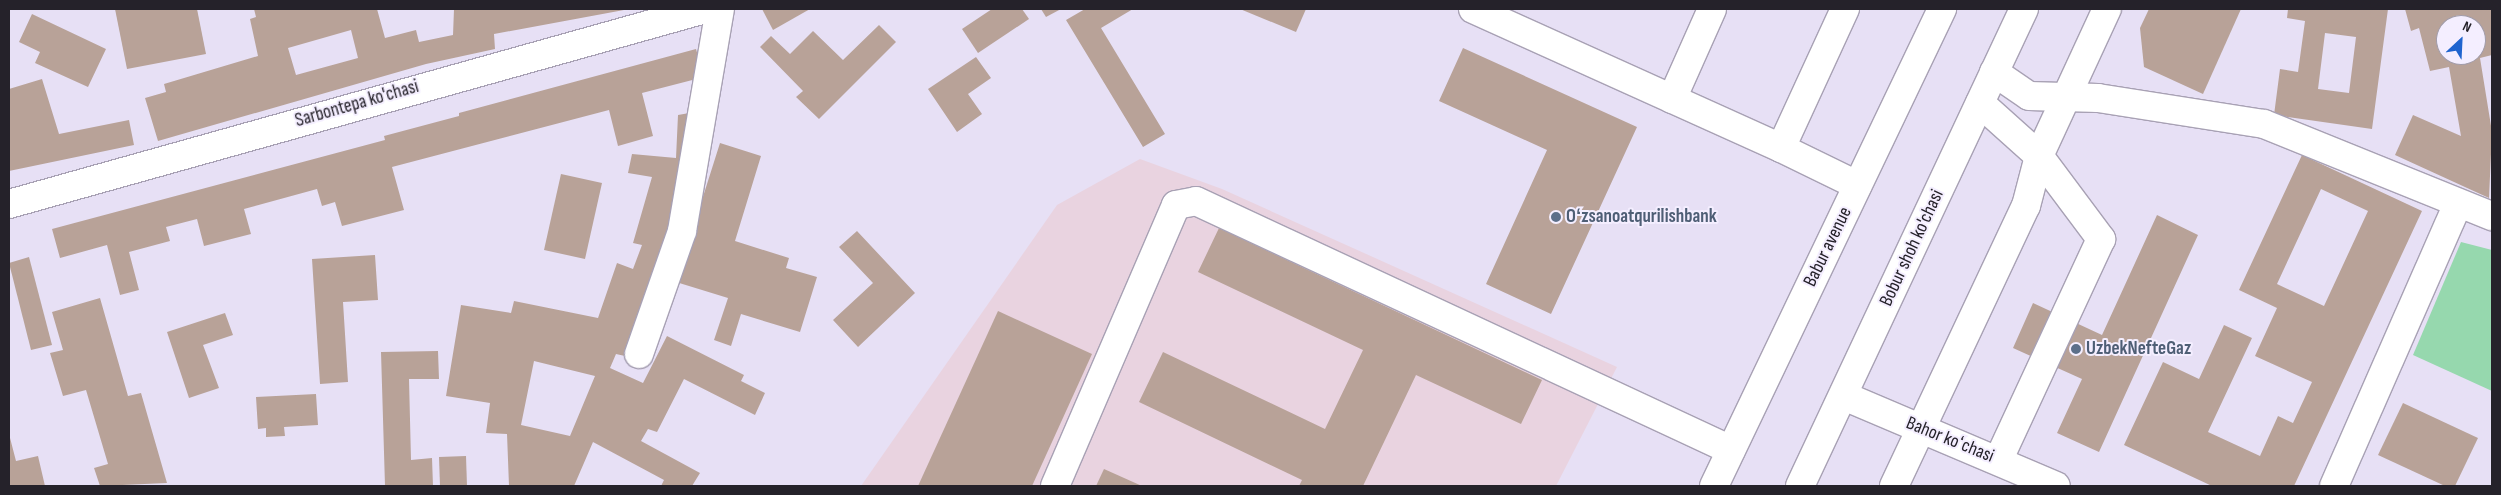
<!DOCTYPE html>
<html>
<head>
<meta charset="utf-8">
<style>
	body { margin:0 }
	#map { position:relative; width:2501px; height:495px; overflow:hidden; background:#e7e0f5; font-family:"Sofia Sans Condensed",sans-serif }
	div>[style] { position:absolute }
	.education>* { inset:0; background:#e9d3e0 }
	.green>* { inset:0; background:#96d8ae }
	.building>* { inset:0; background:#b8a298 }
	.roads { filter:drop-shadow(1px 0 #a8a1b4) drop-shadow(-1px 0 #a8a1b4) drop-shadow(0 1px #a8a1b4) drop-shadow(0 -1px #a8a1b4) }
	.minor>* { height:28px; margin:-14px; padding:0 14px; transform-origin:14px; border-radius:14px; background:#fff }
	.major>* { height:28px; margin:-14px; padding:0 14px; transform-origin:14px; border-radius:14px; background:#fff }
	.dots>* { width:14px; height:14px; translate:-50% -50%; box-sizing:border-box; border:2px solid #f4eeff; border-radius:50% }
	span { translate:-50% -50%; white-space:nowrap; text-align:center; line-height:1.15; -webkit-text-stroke:4px #f4eeff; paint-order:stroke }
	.street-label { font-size:19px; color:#25222a }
	.service-label { font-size:19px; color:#4e5e75; font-weight:700 }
	.left { translate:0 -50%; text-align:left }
	.frame { position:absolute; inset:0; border:10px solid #25222a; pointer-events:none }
	.north { position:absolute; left:2436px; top:15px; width:50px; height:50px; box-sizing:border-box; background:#f4eeff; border:1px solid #a19caa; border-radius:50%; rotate:25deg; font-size:14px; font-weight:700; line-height:20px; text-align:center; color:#25222a }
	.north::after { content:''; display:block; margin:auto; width:18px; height:22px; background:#1f64cf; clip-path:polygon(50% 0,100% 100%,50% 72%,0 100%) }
</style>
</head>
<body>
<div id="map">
	<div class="education">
		<i style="clip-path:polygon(1140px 159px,1222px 189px,1617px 367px,1556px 486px,861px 486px,1057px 205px)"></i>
	</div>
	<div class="green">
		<i style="clip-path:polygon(2461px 242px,2492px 250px,2492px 391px,2413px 355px)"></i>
	</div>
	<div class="building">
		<i style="clip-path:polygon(115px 9px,197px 9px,206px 54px,127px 69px)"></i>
		<i style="clip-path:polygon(evenodd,254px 9px,377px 9px,385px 38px,416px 30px,419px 42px,453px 35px,454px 9px,624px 10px,494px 34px,495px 49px,426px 64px,158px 141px,145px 98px,166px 92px,164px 84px,258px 56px,250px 19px,256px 17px,254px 9px,351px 30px,358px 58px,296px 75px,288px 48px,351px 30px)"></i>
		<i style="clip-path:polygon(762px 9px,810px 9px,773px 30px)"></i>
		<i style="clip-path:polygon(992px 9px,1022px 9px,1029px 19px,978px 53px,962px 29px)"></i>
		<i style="clip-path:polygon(1041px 9px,1061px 9px,1046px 17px)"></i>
		<i style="clip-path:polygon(1085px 9px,1133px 9px,1101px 28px,1165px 134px,1143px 147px,1066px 20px)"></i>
		<i style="clip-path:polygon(1240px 9px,1306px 9px,1296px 32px)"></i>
		<i style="clip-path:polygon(2149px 9px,2241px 9px,2203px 94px,2144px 67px,2140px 28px)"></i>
		<i style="clip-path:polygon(evenodd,2288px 9px,2388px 9px,2372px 129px,2274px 115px,2280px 69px,2298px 72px,2305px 21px,2287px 18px,2288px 9px,2325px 33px,2356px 37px,2349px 93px,2318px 89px,2325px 33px)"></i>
		<i style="clip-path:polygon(evenodd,2405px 9px,2492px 9px,2492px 55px,2480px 58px,2492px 132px,2489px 198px,2395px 155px,2413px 115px,2461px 136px,2449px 67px,2430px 71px,2419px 28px,2411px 31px,2405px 9px,2446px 25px,2476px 25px,2476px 55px,2446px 55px,2446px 25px)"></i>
		<i style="clip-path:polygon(32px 14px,106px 49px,88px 87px,35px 63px,40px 52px,19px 42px)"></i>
		<i style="clip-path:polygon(879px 25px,896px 42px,819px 119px,796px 97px,803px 91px,760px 47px,771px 36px,790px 54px,813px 31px,843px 60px)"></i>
		<i style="clip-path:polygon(1463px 48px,1637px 127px,1551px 314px,1486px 284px,1547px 150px,1439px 101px)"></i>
		<i style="clip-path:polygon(696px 49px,704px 77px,642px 93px,653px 136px,618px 146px,609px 110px,392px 167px,404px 210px,342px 226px,335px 202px,322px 206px,317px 189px,244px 209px,251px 234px,204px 246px,197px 219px,166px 227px,170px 241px,129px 252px,139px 290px,120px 295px,107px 245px,60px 258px,52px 229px,385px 140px,384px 136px,459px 116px,459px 113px)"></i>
		<i style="clip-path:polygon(976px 57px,991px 78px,968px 94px,982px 114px,957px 132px,928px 89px)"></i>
		<i style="clip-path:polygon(42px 79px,59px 134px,129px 120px,134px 145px,9px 171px,9px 89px)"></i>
		<i style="clip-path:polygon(evenodd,695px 112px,693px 156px,648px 307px,625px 356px,616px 354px,610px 368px,643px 383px,667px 336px,744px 375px,741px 381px,765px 393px,755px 415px,684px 379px,657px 432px,648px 429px,641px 441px,700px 473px,692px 486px,661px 486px,664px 480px,593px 442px,574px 486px,509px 486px,507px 434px,486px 433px,490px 403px,446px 396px,461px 305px,511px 313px,514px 301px,598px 318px,617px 263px,633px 269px,642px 245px,633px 243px,652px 177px,628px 173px,632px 154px,676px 158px,678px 115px,695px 112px,534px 361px,595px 376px,570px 436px,521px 425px,534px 361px)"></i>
		<i style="clip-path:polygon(720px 143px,761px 156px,735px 241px,789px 258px,786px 268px,817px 277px,800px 332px,741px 314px,731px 346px,714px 340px,728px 298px,676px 282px)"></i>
		<i style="clip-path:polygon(evenodd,2302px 155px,2422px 211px,2294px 486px,2212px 486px,2124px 445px,2163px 362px,2199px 379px,2224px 325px,2252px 338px,2208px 432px,2260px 456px,2278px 416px,2293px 423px,2312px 382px,2255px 356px,2277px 308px,2239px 290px,2302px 155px,2321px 189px,2368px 211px,2324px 306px,2277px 284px,2321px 189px)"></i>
		<i style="clip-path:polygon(561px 174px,602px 183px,585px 259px,544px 250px)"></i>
		<i style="clip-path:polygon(2157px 215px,2198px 235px,2099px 452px,2057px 433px,2082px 379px,2013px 348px,2033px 303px,2102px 335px)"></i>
		<i style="clip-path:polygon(1219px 228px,1542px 380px,1521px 424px,1416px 375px,1363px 486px,1299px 486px,1302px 480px,1139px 402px,1163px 352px,1325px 429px,1363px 350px,1198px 272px)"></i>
		<i style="clip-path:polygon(857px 231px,915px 293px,858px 347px,833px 320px,873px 283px,839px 247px)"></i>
		<i style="clip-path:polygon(375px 255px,378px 300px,343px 302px,348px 382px,320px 384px,312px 259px)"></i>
		<i style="clip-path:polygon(29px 257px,52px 345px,31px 350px,9px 263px)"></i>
		<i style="clip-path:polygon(100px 298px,128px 396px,141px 393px,167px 483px,100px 486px,94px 468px,108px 464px,86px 390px,63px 396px,50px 353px,63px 350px,52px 312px)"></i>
		<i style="clip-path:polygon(998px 311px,1092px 354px,1032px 486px,918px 486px)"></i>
		<i style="clip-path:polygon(225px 313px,233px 335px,203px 345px,219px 388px,189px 398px,167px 332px)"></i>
		<i style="clip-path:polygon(438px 351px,439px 379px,409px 379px,411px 460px,432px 458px,433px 486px,385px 486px,381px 352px)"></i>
		<i style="clip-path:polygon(316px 394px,318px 425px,284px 427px,285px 436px,266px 437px,266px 428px,258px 429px,256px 397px)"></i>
		<i style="clip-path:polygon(2403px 403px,2478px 438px,2455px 486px,2445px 486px,2378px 455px)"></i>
		<i style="clip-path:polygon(9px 434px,16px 461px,38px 456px,45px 486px,9px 486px)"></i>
		<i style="clip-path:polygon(466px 456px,467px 486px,440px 486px,439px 457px)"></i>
		<i style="clip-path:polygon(1104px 469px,1142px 486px,1096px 486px)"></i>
	</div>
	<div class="roads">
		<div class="minor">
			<i style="left:1473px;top:9px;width:338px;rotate:24.3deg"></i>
			<i style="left:1781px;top:148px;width:153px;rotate:-65.3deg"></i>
			<i style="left:1994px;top:72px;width:42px;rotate:34.4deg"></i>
			<i style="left:2029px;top:96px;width:69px;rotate:1.7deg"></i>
			<i style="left:2098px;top:98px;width:168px;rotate:8.9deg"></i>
			<i style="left:2264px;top:124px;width:246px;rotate:22deg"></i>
			<i style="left:1672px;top:99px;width:98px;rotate:-66deg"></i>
			<i style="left:1980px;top:103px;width:79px;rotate:41.9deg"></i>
			<i style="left:2039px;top:156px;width:104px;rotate:53.2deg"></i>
			<i style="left:2101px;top:239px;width:242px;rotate:114.9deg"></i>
			<i style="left:1781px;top:148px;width:85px;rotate:26deg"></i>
			<i style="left:9px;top:204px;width:723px;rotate:-15.65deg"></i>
			<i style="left:639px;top:354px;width:130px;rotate:-70.7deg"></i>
			<i style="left:682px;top:231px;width:225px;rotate:-80.3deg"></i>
			<i style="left:1844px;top:396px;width:230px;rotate:23deg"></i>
			<i style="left:1055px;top:486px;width:306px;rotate:-66.7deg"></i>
			<i style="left:1176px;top:205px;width:20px;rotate:-11deg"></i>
			<i style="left:1196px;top:201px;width:590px;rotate:24.96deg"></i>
			<i style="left:1894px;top:486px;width:310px;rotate:-64.8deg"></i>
			<i style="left:2026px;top:206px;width:52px;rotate:-75.4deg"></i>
			<i style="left:2039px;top:156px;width:162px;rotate:-65.2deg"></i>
			<i style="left:2334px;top:486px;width:308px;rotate:-66.3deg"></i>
		</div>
		<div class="major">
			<i style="left:1714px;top:486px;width:529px;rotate:-64.45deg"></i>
			<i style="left:1800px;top:486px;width:527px;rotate:-64.85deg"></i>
		</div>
	</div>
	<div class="dots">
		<i style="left:1556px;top:217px;background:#5c6f8a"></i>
		<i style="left:2076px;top:349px;background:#5c6f8a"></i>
	</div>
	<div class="street-label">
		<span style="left:357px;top:104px;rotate:-16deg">Sarbontepa ko'chasi</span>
		<span style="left:1828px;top:247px;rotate:-64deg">Babur avenue</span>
		<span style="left:1912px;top:248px;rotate:-65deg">Bobur shoh ko'chasi</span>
		<span style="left:1950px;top:440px;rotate:22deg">Bahor koʻchasi</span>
	</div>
	<div class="service-label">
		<span class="left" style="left:1566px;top:217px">Oʻzsanoatqurilishbank</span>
		<span class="left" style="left:2086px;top:349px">UzbekNefteGaz</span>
	</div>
	<div class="frame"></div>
	<div class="north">N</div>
</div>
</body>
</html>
